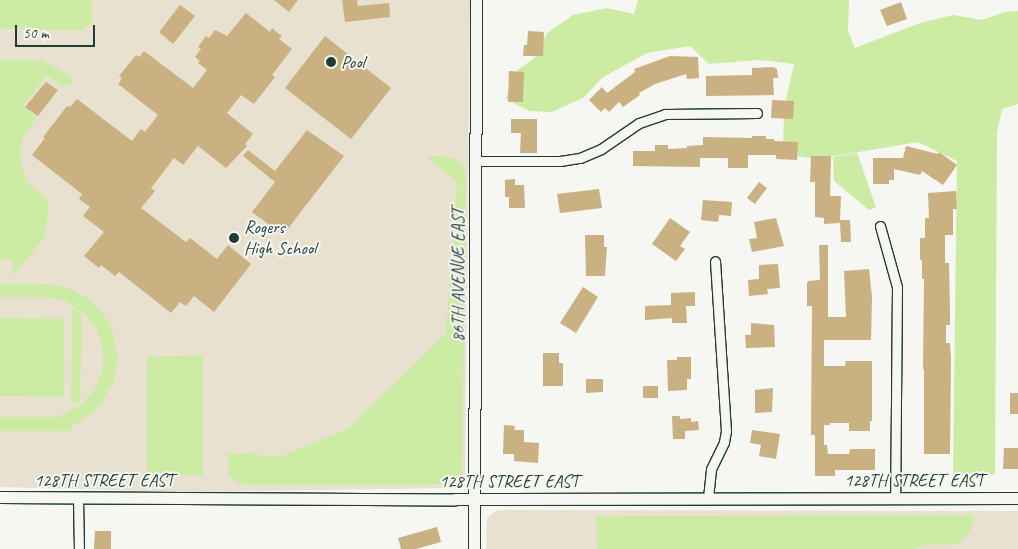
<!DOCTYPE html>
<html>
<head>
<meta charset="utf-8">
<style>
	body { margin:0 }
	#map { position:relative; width:1018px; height:549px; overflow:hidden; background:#f6f6f2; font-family:Caveat,sans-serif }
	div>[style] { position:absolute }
	.built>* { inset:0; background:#e9e1d0 }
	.green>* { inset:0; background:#cceba3 }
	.building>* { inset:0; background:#cab181 }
	.roads { filter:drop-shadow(1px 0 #1f3d34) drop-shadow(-1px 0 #1f3d34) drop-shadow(0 1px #1f3d34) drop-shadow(0 -1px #1f3d34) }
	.street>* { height:9px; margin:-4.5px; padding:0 4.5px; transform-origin:4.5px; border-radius:4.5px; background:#f6f6f2 }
	.secondary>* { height:11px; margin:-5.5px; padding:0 5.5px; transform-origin:5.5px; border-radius:5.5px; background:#f6f6f2 }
	.dots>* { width:14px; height:14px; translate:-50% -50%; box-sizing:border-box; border:2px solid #f6f6f2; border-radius:50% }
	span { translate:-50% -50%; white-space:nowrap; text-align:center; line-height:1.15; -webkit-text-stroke:4px #f6f6f2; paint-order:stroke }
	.poi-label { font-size:18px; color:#1f3d34 }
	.left { translate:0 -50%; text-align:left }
	.street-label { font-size:18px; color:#1f3d34 }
	.scale { position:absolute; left:15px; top:25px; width:80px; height:22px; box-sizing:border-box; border:2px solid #1f3d34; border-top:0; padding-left:6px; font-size:15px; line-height:18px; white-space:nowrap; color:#1f3d34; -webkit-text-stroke:4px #f6f6f2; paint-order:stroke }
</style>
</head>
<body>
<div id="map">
	<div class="built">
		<i style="clip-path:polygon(0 0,470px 0,465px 475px,460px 484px,452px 488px,196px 492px,0 487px)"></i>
		<i style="clip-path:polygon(498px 510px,1018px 511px,1018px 549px,486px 549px,487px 518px)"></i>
	</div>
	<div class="green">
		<i style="clip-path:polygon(0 0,92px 0,92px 22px,83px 30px,0 29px)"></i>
		<i style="clip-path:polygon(638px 0,849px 0,848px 31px,855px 48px,920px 23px,953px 15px,982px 20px,1005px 12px,1018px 11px,1018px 104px,1002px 109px,997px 133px,995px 474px,953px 478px,957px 161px,918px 142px,817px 159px,783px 154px,784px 109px,794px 64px,759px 60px,709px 64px,690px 46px,647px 53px,603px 77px,583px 98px,552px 112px,529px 111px,506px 99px,514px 73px,538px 55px,546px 34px,573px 15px,607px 8px,634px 14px)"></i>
		<i style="clip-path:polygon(0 60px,41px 60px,68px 74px,73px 82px,61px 87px,47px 75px,23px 105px,37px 117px,23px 138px,20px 151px,21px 164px,28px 183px,47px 199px,49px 206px,45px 236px,13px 276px,12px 260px,0 260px)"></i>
		<i style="clip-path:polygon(857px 153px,876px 207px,869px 210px,834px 181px,833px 157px)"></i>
		<i style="clip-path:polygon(439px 156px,454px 158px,461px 162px,466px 175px,462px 474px,451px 483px,427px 485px,248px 485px,236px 482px,228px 473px,228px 454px,254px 453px,262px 456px,280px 457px,349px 428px,446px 333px,457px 182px,427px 157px)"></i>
		<i style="clip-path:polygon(0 284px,44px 284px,69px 288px,92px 301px,108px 321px,113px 333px,118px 358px,113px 383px,100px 405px,91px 414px,72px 426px,71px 431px,0 431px,0 417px,54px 417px,64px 414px,82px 404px,96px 388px,103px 368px,103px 347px,96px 328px,83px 312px,65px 301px,44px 297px,0 297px)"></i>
		<i style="clip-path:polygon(72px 309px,82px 313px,80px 403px,71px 403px)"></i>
		<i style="clip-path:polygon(0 318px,64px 319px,64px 397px,0 396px)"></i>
		<i style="clip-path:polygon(203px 355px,203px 475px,147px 475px,147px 357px)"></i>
		<i style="clip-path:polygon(975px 515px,971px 529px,961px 542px,951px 545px,924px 545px,914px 549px,597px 549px,596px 516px)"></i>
	</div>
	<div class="building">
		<i style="clip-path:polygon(274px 0,298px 0,289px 12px)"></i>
		<i style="clip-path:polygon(342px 0,357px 0,358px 6px,389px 3px,390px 17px,345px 22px)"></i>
		<i style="clip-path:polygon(901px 2px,907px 19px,887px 26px,880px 10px)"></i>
		<i style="clip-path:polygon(180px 5px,195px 16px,173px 44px,159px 32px)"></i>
		<i style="clip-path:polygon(246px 13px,270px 32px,272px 28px,282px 36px,279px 39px,292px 49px,272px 75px,275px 77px,254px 104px,241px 95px,227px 113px,253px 134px,245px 144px,247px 146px,226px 168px,198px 146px,183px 165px,174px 158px,151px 188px,155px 191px,141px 208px,186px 242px,190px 238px,217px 259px,228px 245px,251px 264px,214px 312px,194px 296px,186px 306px,180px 302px,171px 313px,119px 272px,115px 276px,101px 265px,99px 268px,84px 256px,104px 232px,83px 216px,90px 207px,79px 199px,82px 194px,32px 155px,45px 138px,43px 137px,67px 106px,70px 107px,77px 99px,132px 141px,141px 129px,145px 132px,158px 115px,118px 84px,122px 78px,119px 76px,136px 55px,139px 57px,144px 51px,193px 88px,207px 70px,198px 63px,200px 61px,195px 57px,201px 49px,198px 47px,206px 36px,209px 38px,215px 30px,227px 36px)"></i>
		<i style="clip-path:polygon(528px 31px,544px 32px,543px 56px,523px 56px,524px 45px,527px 45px)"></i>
		<i style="clip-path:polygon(325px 36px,391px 88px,351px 139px,285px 88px)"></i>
		<i style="clip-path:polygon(670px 56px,698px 57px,699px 78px,687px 79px,686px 74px,655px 84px,639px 93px,640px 95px,623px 107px,619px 102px,609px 112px,605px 108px,601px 112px,589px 100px,602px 87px,607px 93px,635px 72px,634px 69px)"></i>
		<i style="clip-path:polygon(773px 67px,777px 69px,778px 78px,773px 78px,774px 95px,706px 96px,706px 76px,752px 75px,752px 68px)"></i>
		<i style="clip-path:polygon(509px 71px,524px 72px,523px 102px,508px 102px)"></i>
		<i style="clip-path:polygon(46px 82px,58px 90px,38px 116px,25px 107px)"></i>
		<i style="clip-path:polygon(772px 100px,794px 101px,793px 119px,771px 118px)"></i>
		<i style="clip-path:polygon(511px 119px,537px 119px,537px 153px,520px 153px,521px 133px,511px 133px)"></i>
		<i style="clip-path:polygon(307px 130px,344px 156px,283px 235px,252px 212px,275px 182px,243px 156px,248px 150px,275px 171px)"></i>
		<i style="clip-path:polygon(752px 136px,766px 136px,766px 139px,774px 139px,774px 141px,798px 142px,797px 160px,776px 159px,776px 155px,748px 155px,748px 168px,728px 168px,728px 158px,700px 158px,700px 167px,633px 166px,633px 151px,655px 151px,655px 145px,668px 145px,668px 149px,687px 148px,687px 146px,703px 145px,703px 137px,752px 138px)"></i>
		<i style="clip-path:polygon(906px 146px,938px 154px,939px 152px,957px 165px,943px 185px,922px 171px,920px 175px,894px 169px,894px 180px,889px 180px,889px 184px,873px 184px,873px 158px,903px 158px)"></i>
		<i style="clip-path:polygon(811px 156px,831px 156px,830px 196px,841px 196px,840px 220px,850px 220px,851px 242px,841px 242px,840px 223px,824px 224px,824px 218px,815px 217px,815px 182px,810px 182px)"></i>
		<i style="clip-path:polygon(515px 179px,515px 185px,524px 185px,525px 208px,509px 208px,509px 197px,505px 197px,505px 180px)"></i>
		<i style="clip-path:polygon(759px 182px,767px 188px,755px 204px,747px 198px)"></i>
		<i style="clip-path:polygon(599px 189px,602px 208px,560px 213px,557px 194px)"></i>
		<i style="clip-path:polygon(956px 191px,957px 209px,953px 209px,953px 235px,945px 235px,945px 263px,949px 263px,950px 311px,950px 325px,946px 325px,946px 343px,950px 343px,951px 360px,950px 454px,924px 454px,924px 369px,923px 369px,924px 279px,922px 279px,922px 260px,920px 260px,920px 238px,925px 238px,925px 218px,929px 218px,928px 193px)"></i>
		<i style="clip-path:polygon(703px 200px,732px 202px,731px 216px,719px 215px,718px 222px,701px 220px)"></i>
		<i style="clip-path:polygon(670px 218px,690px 232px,680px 246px,685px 249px,676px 261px,652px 244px)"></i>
		<i style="clip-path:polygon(776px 218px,784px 246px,752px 252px,749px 239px,757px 238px,754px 222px)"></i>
		<i style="clip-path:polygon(585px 235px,604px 235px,604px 247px,607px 247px,605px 276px,586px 276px)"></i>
		<i style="clip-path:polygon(819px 245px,828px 245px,828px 317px,846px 317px,844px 271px,869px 269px,872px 297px,871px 340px,824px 340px,824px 366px,845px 366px,846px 361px,872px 361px,872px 421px,870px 421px,870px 431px,849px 431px,849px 423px,830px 423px,830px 425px,824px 425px,824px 445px,827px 445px,828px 454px,849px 454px,850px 449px,875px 449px,875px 470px,835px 470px,835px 476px,815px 476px,815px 435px,811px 435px,812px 306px,807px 306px,807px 284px,808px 281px,820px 280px)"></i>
		<i style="clip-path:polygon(778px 264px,780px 288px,767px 289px,768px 294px,749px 296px,748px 280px,759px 279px,759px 265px)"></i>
		<i style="clip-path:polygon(583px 287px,598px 297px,576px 333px,560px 323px)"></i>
		<i style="clip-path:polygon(695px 292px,695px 306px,686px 306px,687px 323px,672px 323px,672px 318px,645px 320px,645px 306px,671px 305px,671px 293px)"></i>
		<i style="clip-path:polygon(751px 323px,774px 325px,775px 347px,746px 348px,745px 335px,751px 335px)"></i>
		<i style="clip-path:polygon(543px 353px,559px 353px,559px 363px,563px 363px,563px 386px,543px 386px)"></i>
		<i style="clip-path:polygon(677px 357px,691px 357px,691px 379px,687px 379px,687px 390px,668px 391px,667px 360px,677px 360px)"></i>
		<i style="clip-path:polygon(586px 379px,603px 379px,603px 392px,586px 393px)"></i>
		<i style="clip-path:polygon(643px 386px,658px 386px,658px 398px,643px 398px)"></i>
		<i style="clip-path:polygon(773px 388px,772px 412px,755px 413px,755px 390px)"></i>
		<i style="clip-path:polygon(1010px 393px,1018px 393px,1018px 414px,1010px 414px)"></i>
		<i style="clip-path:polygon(672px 416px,680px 416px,680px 419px,691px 418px,691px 422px,698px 421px,699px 430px,685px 431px,685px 439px,673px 439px)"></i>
		<i style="clip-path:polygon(504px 425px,515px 426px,514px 430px,524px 430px,524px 442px,539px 443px,538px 463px,514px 461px,514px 454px,503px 454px)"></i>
		<i style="clip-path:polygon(752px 430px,780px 434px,776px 459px,759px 456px,761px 445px,750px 443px)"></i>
		<i style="clip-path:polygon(1004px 448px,1018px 448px,1018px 469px,1003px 469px)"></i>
		<i style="clip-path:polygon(437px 527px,441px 542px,416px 549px,401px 549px,398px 538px)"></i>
		<i style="clip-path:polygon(95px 531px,111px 531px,111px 549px,94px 549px)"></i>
	</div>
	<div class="roads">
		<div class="street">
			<i style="left:476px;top:161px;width:84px"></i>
			<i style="left:560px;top:161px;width:20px;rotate:-9deg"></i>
			<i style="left:580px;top:158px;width:23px;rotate:-23deg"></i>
			<i style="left:601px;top:149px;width:46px;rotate:-34.4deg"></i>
			<i style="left:639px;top:123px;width:28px;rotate:-19deg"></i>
			<i style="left:665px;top:114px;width:92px;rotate:-0.6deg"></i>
			<i style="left:880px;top:226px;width:63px;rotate:74.4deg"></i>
			<i style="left:897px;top:287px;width:211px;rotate:90.5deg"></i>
			<i style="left:78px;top:498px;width:51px;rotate:88.9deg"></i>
			<i style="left:708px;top:498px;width:29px;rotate:-84deg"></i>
			<i style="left:711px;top:469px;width:30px;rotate:-64deg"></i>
			<i style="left:724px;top:442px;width:11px;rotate:-80deg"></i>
			<i style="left:726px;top:431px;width:170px;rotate:-93.7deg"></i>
		</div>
		<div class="secondary">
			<i style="left:0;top:497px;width:455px;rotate:0.3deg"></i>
			<i style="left:455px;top:499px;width:563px;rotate:-0.1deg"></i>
			<i style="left:474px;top:549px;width:549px;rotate:-89.79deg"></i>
		</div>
	</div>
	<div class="dots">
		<i style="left:331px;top:62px;background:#1f3d34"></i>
		<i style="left:234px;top:238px;background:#1f3d34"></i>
	</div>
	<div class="poi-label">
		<span class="left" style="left:341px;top:62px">Pool</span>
		<span class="left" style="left:244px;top:238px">Rogers<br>High School</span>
	</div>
	<div class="street-label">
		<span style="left:458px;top:275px;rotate:-90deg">86TH AVENUE EAST</span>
		<span style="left:104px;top:480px">128TH STREET EAST</span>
		<span style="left:914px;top:480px">128TH STREET EAST</span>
		<span style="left:509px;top:481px">128TH STREET EAST</span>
	</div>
	<div class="scale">50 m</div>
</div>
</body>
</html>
